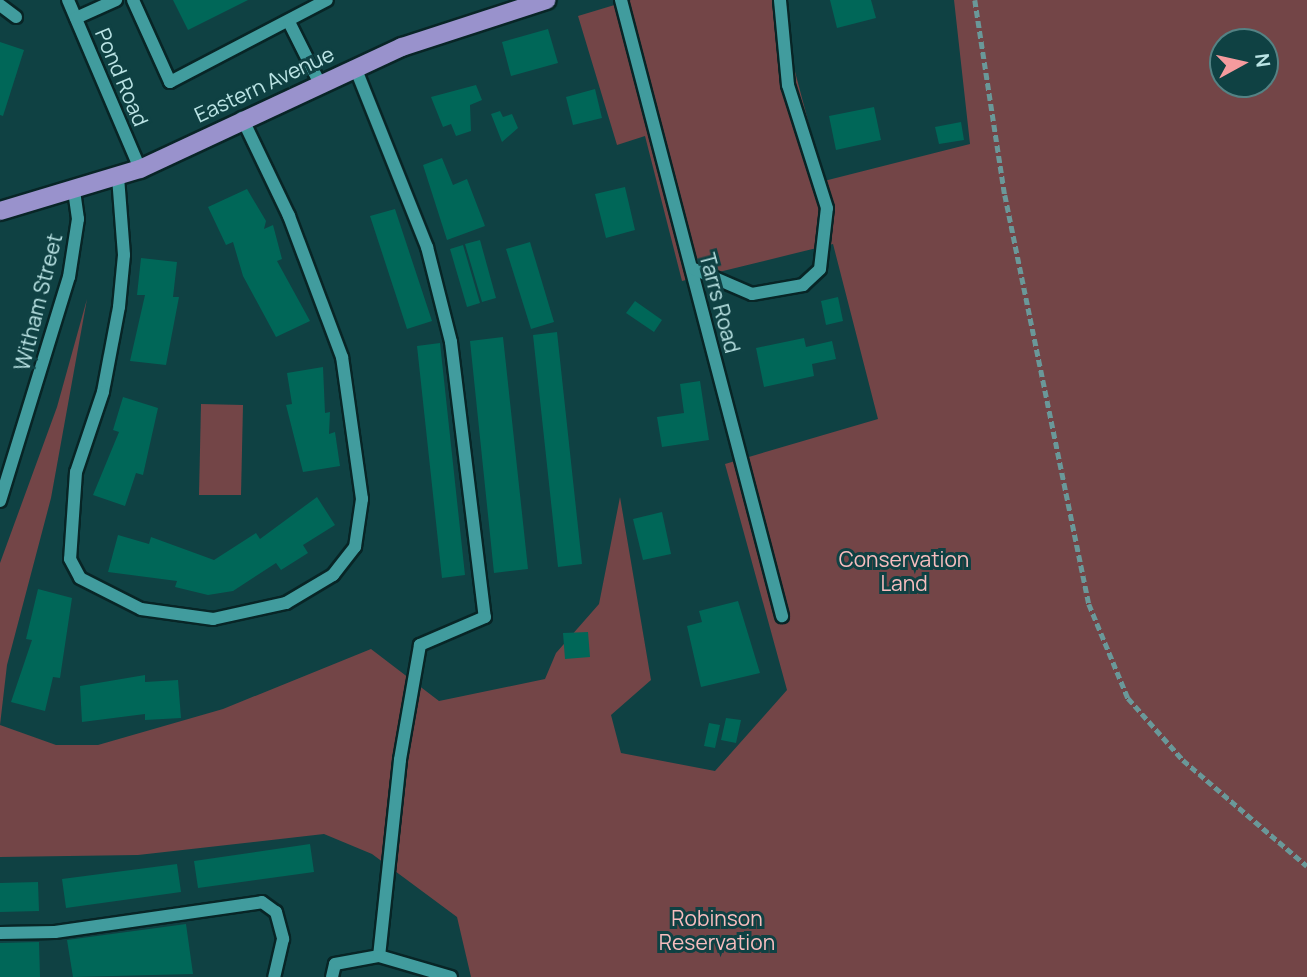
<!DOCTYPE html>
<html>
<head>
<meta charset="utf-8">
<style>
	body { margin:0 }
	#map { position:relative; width:1307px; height:977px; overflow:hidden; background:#0f4143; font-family:Manrope,sans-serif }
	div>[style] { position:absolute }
	.green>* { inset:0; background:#734547 }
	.building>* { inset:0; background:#006758 }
	.path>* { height:4.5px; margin-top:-2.25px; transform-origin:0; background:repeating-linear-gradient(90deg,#6a9899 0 7px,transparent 0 10.5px) }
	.roads { filter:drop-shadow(2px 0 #082526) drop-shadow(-2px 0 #082526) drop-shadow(0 2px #082526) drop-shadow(0 -2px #082526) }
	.minor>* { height:12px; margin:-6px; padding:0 6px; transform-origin:6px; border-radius:6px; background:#419c9e }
	.major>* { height:18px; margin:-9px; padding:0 9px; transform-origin:9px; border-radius:9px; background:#9992cc }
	span { translate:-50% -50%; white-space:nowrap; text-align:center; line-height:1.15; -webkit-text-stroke:6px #0f4143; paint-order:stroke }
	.street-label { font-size:21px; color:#bbe4e5 }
	.park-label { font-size:21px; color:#f7bdbe }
	.north { position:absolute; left:1209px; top:28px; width:70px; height:70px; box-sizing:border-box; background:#0f4143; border:2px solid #548284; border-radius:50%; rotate:82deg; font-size:19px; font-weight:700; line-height:28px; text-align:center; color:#bbe4e5 }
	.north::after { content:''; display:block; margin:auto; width:24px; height:32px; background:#f59b9e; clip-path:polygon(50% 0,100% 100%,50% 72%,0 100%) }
</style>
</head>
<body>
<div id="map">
	<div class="green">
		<i style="clip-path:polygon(evenodd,631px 0,776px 0,824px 181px,970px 144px,954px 0,1307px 0,1307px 977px,471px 977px,457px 917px,372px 854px,324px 834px,138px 855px,0 857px,0 563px,57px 407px,87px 299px,51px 498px,7px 665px,0 725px,56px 745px,98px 745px,223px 709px,371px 649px,439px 701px,545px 679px,556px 653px,599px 604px,620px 497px,651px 680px,611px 715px,621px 753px,715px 771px,787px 690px,725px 464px,878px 419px,833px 244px,682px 281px,645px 136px,617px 145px,578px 16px,631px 0,1223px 42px,1265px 42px,1265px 84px,1223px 84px,1223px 42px)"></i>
		<i style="clip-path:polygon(201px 404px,243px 405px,241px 495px,199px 495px)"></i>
	</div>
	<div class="building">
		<i style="clip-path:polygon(173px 0,248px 0,188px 30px)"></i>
		<i style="clip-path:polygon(830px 0,871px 0,876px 18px,837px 28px)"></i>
		<i style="clip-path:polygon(548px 29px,558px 63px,511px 76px,502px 42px)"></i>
		<i style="clip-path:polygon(0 42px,24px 50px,3px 116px,0 115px)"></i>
		<i style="clip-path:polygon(476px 85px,482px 100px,470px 105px,471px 131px,456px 136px,451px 124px,443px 127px,431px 97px)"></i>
		<i style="clip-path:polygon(595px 89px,602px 118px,573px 125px,566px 97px)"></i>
		<i style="clip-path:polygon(874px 107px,881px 140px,836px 150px,829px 116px)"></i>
		<i style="clip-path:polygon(500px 111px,503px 117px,512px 114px,518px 128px,502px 142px,491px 114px)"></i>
		<i style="clip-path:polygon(961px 122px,964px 140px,939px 144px,935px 127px)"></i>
		<i style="clip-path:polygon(442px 158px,453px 185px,467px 179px,485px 226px,447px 240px,423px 165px)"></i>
		<i style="clip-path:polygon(625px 187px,635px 230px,606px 238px,595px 194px)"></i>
		<i style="clip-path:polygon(247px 189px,266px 221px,264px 229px,273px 225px,282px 259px,277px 261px,310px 321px,276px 337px,243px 276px,233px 242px,226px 245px,208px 207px)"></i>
		<i style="clip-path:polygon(395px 209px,432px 321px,407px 329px,370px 216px)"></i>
		<i style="clip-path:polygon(480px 240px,496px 298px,482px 302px,465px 244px)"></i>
		<i style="clip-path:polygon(530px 242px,554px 322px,531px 329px,506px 249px)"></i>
		<i style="clip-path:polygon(463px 245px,480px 303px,467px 307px,450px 249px)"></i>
		<i style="clip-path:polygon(141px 258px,177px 262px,173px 297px,179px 297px,166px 365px,130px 361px,145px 295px,137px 295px)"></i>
		<i style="clip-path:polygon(838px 297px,843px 321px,826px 325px,821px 301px)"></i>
		<i style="clip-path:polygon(635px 301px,662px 320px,654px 332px,626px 313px)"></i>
		<i style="clip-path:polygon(557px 332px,582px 564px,558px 567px,533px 335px)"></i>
		<i style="clip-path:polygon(503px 337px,528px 569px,494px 573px,470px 341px)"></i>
		<i style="clip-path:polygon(804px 338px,806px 347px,832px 341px,836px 359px,812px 364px,814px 376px,764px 387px,756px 348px)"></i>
		<i style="clip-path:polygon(440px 343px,465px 575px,442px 578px,417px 346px)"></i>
		<i style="clip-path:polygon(323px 367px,325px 413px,330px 412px,329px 434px,335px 432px,340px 466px,303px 472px,286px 405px,292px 404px,287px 373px)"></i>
		<i style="clip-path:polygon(700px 381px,709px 440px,662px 447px,657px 417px,684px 413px,680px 384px)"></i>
		<i style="clip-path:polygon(123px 397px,158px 408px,143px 475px,136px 473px,125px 506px,93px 495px,119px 432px,113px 430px)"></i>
		<i style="clip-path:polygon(317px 497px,335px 525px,303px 545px,308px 553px,281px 570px,276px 563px,233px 591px,208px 595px,175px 587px,177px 581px,108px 572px,118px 535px,149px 544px,151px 537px,214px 560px,256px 533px,260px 539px)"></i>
		<i style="clip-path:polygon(662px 512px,671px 554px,643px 560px,633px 519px)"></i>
		<i style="clip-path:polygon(38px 589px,72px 598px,60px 678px,53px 677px,45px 711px,11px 702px,32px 640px,26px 639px)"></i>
		<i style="clip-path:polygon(738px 601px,760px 673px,701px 687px,687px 626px,702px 622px,699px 611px)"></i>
		<i style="clip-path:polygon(588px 632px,590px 657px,565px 659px,563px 633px)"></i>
		<i style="clip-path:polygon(145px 675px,145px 682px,178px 680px,181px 718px,145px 720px,145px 714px,82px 722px,80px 686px)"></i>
		<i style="clip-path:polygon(726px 718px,741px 720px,736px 743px,721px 740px)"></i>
		<i style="clip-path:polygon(709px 723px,720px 725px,715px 748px,704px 746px)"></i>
		<i style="clip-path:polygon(310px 844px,314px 872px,198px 888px,194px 861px)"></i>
		<i style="clip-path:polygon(177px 864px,181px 892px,66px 908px,62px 879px)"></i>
		<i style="clip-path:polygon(38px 882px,39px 911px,0 912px,0 883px)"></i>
		<i style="clip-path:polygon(186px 924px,193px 974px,73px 977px,67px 940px)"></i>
		<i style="clip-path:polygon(39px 942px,40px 977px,0 977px,0 943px)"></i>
	</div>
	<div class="path">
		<i style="left:975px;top:0;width:197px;rotate:81.3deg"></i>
		<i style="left:1005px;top:195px;width:418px;rotate:78.4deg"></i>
		<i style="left:1089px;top:604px;width:102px;rotate:67.5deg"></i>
		<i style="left:1128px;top:698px;width:83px;rotate:48.4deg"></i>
		<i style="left:1183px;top:760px;width:163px;rotate:40.5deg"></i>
	</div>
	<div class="roads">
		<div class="minor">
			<i style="left:68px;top:0;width:184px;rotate:66.9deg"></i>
			<i style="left:133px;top:0;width:90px;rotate:65.7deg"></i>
			<i style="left:170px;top:82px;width:177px;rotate:-27.6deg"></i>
			<i style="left:621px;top:0;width:637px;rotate:75.35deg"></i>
			<i style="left:0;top:5px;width:20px;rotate:37deg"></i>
			<i style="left:76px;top:18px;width:44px;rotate:-24.2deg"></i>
			<i style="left:289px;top:22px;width:67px;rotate:63.4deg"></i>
			<i style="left:355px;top:67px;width:194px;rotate:68.2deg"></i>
			<i style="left:427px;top:247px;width:98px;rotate:75.8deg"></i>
			<i style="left:451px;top:342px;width:277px;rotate:83deg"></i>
			<i style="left:485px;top:617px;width:71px;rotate:156.7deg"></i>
			<i style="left:420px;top:645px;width:117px;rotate:99.9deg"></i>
			<i style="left:400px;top:760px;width:197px;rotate:96.1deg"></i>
			<i style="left:118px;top:177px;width:78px;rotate:85.6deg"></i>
			<i style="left:124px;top:255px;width:52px;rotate:95.5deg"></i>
			<i style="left:119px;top:307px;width:86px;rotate:100.7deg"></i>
			<i style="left:103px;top:392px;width:84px;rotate:108.6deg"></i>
			<i style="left:76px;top:472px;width:87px;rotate:93.9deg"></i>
			<i style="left:70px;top:559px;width:21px;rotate:62deg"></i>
			<i style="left:80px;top:578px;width:68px;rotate:26.9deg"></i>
			<i style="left:141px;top:609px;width:73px;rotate:7.9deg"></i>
			<i style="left:213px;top:619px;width:75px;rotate:-12.4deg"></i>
			<i style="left:286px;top:603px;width:55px;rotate:-30.8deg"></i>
			<i style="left:333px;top:575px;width:36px;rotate:-52deg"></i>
			<i style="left:355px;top:547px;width:49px;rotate:-81.7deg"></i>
			<i style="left:362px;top:499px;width:143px;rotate:-98deg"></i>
			<i style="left:342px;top:357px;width:151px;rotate:-110.6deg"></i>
			<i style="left:289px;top:216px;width:109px;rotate:-115.6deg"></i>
			<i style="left:694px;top:269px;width:63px;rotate:23.3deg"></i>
			<i style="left:752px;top:294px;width:52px;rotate:-10deg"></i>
			<i style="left:803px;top:285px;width:23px;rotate:-43deg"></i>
			<i style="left:820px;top:269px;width:61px;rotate:-83.5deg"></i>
			<i style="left:827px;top:208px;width:129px;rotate:-107.6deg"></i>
			<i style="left:788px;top:85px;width:85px;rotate:-95.4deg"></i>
			<i style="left:0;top:501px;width:234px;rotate:-72.9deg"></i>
			<i style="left:69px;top:277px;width:59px;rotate:-81.2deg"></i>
			<i style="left:78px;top:219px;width:27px;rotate:-98deg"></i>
			<i style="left:0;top:933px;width:55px;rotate:-1deg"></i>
			<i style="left:55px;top:932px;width:209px;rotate:-8.2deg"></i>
			<i style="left:262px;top:902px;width:17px;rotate:36deg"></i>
			<i style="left:276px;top:912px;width:28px;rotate:75deg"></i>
			<i style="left:283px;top:939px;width:39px;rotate:103deg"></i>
			<i style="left:332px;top:977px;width:13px;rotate:-77deg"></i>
			<i style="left:335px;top:964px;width:45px;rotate:-10.3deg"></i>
			<i style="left:379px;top:956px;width:75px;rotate:16.3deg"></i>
		</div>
		<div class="major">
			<i style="left:0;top:211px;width:146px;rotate:-16.7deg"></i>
			<i style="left:140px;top:169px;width:289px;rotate:-25deg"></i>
			<i style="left:402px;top:47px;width:152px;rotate:-18deg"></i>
		</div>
	</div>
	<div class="street-label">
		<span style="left:122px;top:77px;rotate:67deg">Pond Road</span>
		<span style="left:264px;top:84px;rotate:-25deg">Eastern Avenue</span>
		<span style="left:38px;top:302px;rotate:-76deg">Witham Street</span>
		<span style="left:720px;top:303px;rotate:75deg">Tarrs Road</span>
	</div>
	<div class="park-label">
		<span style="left:904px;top:571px">Conservation<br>Land</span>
		<span style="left:717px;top:930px">Robinson<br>Reservation</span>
	</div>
	<div class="north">N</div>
</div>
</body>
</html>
